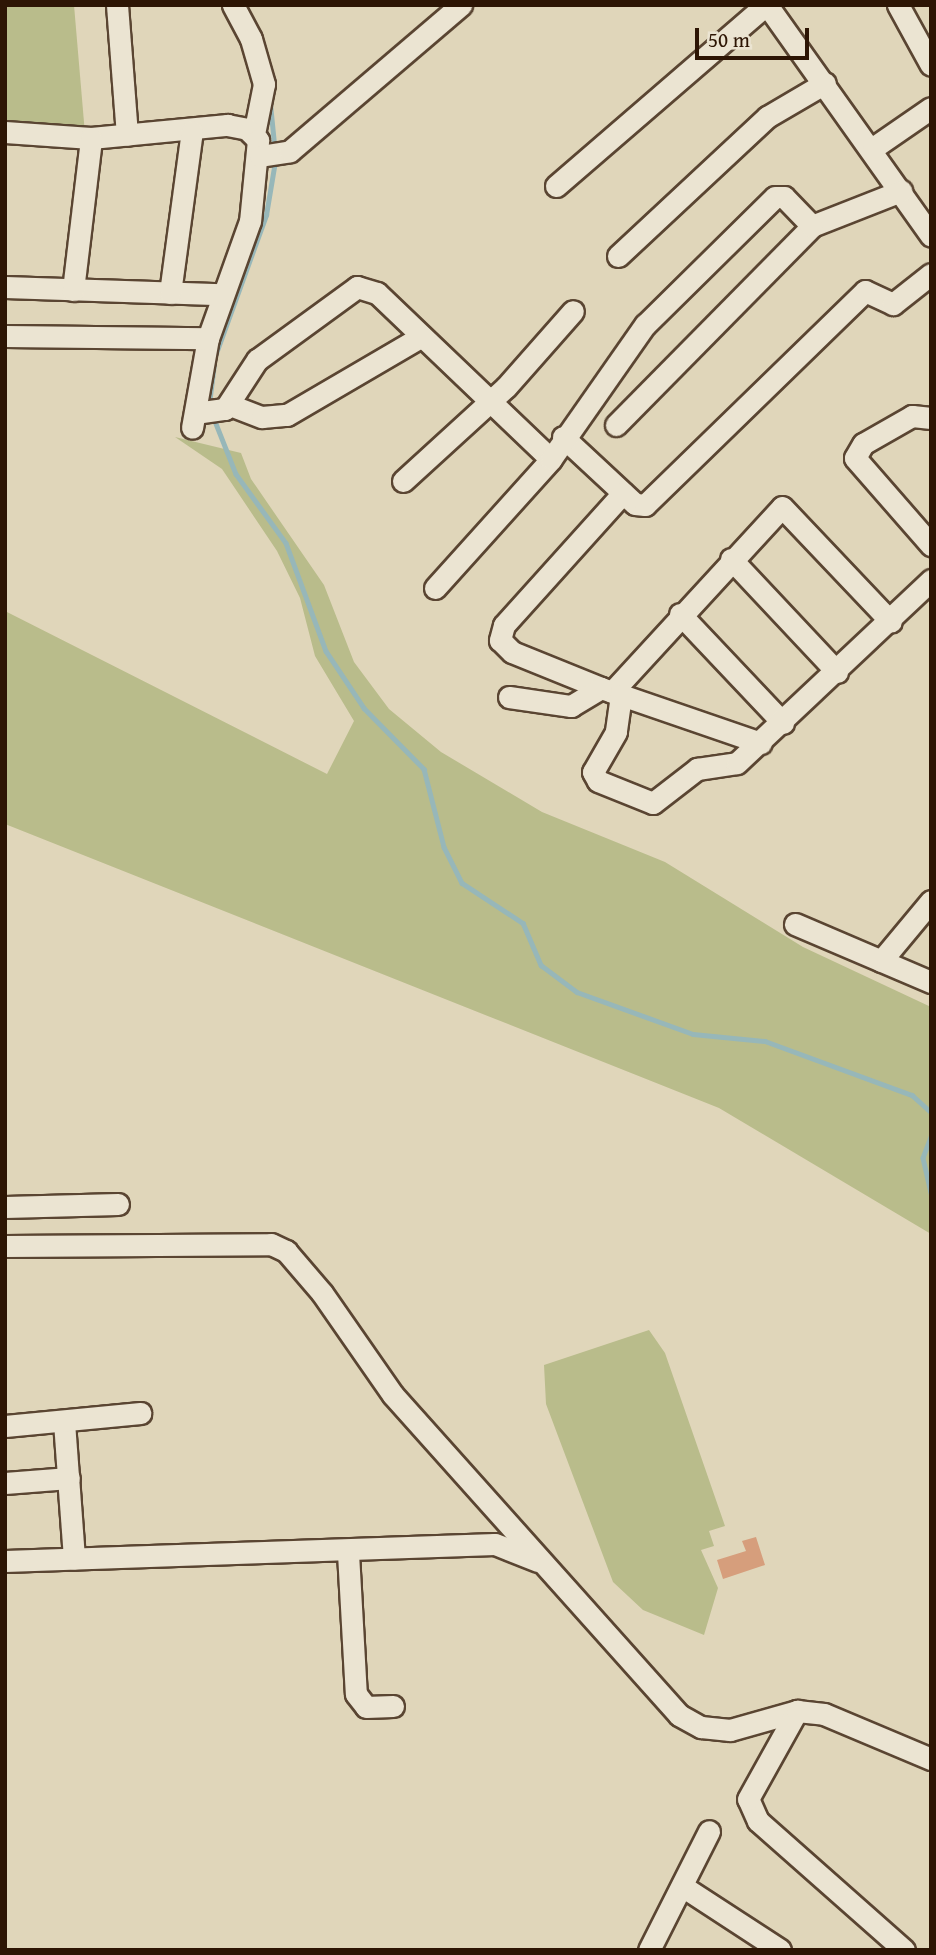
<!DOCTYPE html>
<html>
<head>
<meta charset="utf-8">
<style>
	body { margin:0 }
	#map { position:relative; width:936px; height:1955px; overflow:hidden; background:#e0d6ba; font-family:"Gentium Book Plus",serif }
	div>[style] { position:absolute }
	.green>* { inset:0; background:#b9bc8b }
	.stream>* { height:4.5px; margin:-2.25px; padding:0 2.25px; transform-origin:2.25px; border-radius:2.25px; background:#97b7b9 }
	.building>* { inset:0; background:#d69e7c }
	.roads { filter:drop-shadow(2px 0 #5a4532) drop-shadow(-2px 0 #5a4532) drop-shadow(0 2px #5a4532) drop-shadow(0 -2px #5a4532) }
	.minor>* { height:21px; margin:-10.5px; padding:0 10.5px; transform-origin:10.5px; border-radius:10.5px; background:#ebe4d2 }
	span { translate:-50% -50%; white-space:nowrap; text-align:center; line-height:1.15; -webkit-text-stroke:5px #ebe4d2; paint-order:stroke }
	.frame { position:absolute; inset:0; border:7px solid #2d1504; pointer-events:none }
	.scale { position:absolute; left:695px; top:28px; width:114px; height:32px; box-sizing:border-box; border:4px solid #2d1504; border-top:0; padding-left:9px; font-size:21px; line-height:24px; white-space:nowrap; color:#2d1504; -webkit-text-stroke:5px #ebe4d2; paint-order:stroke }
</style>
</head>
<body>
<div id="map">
	<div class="green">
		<i style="clip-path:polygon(5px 5px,74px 5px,85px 134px,5px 125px)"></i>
		<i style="clip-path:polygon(175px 437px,241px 453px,251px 479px,324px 585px,354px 662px,389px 709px,441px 752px,542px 812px,665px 862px,803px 947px,931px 1007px,931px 1234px,719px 1108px,5px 824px,5px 611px,327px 774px,354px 721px,315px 656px,300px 598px,277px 551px,222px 469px)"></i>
		<i style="clip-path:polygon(649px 1330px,665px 1353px,725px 1526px,709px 1531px,714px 1546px,701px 1550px,718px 1588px,704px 1635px,643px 1610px,613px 1582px,546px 1404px,544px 1365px)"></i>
	</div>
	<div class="stream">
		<i style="left:270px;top:99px;width:50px;rotate:84.3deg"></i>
		<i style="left:215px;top:356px;width:150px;rotate:-70.1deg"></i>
		<i style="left:266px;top:215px;width:55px;rotate:-80.5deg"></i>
		<i style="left:209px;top:404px;width:40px;rotate:-82.9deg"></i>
		<i style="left:213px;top:416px;width:62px;rotate:68.4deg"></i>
		<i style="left:236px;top:474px;width:85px;rotate:54.1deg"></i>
		<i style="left:286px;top:543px;width:115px;rotate:69.7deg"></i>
		<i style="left:326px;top:651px;width:69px;rotate:56.3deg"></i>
		<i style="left:364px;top:708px;width:86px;rotate:45.5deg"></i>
		<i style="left:424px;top:769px;width:81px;rotate:75.6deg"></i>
		<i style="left:444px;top:847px;width:40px;rotate:63.4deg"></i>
		<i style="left:462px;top:883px;width:73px;rotate:33.3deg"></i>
		<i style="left:523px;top:923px;width:46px;rotate:66.8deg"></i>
		<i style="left:541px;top:965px;width:45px;rotate:36.9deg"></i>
		<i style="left:577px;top:992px;width:123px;rotate:19.9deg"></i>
		<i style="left:693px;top:1034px;width:72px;rotate:5.6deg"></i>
		<i style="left:765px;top:1041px;width:157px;rotate:20.2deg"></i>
		<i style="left:912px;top:1095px;width:25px;rotate:42deg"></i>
		<i style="left:931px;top:1137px;width:22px;rotate:111deg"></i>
		<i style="left:923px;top:1158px;width:36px;rotate:77deg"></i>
	</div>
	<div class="building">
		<i style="clip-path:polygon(756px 1537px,765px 1565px,723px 1579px,717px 1560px,746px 1551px,742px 1541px)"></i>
	</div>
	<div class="roads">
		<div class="minor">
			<i style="left:117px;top:5px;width:130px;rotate:85.6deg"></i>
			<i style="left:233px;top:5px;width:38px;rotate:62deg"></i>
			<i style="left:251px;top:39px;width:47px;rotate:73.9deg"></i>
			<i style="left:264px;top:84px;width:51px;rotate:101.3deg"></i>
			<i style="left:767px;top:5px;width:283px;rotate:54.6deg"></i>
			<i style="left:898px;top:5px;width:68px;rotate:61.2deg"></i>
			<i style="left:5px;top:132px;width:86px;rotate:4deg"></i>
			<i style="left:91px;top:138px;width:137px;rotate:-5.5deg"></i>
			<i style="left:227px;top:125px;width:20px;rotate:11deg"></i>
			<i style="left:247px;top:129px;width:16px;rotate:45deg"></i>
			<i style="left:258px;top:140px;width:81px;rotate:95.6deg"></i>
			<i style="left:250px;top:221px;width:124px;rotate:109.7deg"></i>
			<i style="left:208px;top:338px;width:91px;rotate:100.1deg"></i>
			<i style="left:873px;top:148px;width:70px;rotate:-34.6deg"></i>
			<i style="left:260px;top:156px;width:30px;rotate:-9deg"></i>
			<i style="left:290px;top:151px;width:225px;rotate:-40.5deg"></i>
			<i style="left:556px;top:186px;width:277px;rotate:-40.8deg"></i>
			<i style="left:618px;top:256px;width:204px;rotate:-43deg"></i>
			<i style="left:767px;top:117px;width:67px;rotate:-30.4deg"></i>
			<i style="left:5px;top:287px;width:216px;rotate:1.9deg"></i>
			<i style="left:73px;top:290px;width:153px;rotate:-83.2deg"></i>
			<i style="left:170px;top:293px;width:163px;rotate:-82.3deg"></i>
			<i style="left:5px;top:336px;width:203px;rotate:0.6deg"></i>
			<i style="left:230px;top:405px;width:34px;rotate:21deg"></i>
			<i style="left:262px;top:417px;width:25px;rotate:-5deg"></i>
			<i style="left:287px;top:415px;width:156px;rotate:-30.3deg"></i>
			<i style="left:195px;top:413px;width:30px;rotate:-8deg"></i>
			<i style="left:225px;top:409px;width:59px;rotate:-56.9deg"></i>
			<i style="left:257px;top:360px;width:124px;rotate:-36.1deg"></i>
			<i style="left:357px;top:287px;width:21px;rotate:17deg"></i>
			<i style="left:377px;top:293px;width:240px;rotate:43.7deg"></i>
			<i style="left:931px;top:418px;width:19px;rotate:-174deg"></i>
			<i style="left:912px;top:416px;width:56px;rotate:150.3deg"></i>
			<i style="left:863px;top:444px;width:16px;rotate:120deg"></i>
			<i style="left:855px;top:458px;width:116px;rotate:48.9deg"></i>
			<i style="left:616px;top:425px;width:279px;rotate:-45.4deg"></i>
			<i style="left:812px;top:226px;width:96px;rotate:-21.5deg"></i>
			<i style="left:563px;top:437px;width:98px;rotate:42.9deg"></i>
			<i style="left:635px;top:504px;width:10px;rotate:6deg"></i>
			<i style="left:645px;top:505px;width:307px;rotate:-44.2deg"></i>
			<i style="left:865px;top:291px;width:31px;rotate:25deg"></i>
			<i style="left:893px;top:304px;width:48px;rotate:-38.3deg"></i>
			<i style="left:403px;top:481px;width:139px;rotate:-42.4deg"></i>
			<i style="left:506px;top:387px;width:101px;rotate:-48.6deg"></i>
			<i style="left:623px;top:493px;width:178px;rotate:132deg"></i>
			<i style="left:504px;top:625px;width:16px;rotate:105deg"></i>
			<i style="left:500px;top:640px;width:17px;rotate:45deg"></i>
			<i style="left:512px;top:652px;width:96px;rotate:22deg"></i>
			<i style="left:601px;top:688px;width:169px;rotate:19deg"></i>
			<i style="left:731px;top:559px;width:155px;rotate:46.8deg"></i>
			<i style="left:435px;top:588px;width:173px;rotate:-48deg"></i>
			<i style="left:551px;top:459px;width:164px;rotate:-55deg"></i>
			<i style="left:645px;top:325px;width:182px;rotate:-44.6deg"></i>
			<i style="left:775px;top:197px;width:9px"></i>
			<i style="left:784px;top:197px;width:40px;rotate:46deg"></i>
			<i style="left:680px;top:614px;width:150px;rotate:46.6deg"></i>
			<i style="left:612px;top:692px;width:251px;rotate:-47.4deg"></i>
			<i style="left:782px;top:507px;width:158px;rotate:46.5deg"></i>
			<i style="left:621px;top:695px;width:37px;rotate:98deg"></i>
			<i style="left:616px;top:732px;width:46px;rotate:119.9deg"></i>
			<i style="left:593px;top:772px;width:10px;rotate:61deg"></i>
			<i style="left:598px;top:781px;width:59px;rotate:21.8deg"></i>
			<i style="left:653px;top:803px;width:56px;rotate:-37.7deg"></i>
			<i style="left:697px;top:769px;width:40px;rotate:-8.5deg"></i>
			<i style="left:737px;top:763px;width:267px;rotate:-43.3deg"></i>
			<i style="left:509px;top:697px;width:63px;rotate:8.3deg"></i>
			<i style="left:571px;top:706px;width:35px;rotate:-31deg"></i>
			<i style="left:795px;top:924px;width:148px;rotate:23.1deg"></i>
			<i style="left:881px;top:961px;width:78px;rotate:-50.2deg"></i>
			<i style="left:5px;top:1207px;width:113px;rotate:-1.5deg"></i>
			<i style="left:5px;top:1246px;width:266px;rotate:-0.4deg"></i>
			<i style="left:271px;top:1244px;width:17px;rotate:25deg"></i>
			<i style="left:286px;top:1251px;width:55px;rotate:49.4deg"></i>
			<i style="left:322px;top:1293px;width:124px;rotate:55.2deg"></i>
			<i style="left:393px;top:1395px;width:429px;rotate:48.2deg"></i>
			<i style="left:679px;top:1715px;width:25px;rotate:29deg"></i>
			<i style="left:701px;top:1727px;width:29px;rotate:6deg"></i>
			<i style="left:730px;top:1730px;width:70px;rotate:-15.8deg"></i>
			<i style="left:64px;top:1422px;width:137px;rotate:85.8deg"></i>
			<i style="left:5px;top:1426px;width:136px;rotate:-5.5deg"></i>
			<i style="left:5px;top:1483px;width:64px;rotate:-4.5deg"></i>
			<i style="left:348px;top:1553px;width:141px;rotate:86.8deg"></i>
			<i style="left:356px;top:1694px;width:16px;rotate:52deg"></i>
			<i style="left:366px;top:1707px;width:27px;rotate:-2deg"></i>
			<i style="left:5px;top:1561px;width:490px;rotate:-2deg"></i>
			<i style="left:495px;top:1544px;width:46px;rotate:21.6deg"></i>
			<i style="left:682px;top:1886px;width:117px;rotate:33.1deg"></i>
			<i style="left:649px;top:1950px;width:133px;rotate:-63.2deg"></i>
			<i style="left:904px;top:1950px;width:195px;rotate:-138.5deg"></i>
			<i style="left:758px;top:1821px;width:24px;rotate:-114deg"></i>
			<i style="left:748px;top:1799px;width:101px;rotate:-60.9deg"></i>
			<i style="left:797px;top:1711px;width:27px;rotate:6deg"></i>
			<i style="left:824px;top:1714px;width:116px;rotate:22.8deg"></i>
		</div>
	</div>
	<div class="frame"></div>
	<div class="scale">50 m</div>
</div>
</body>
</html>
